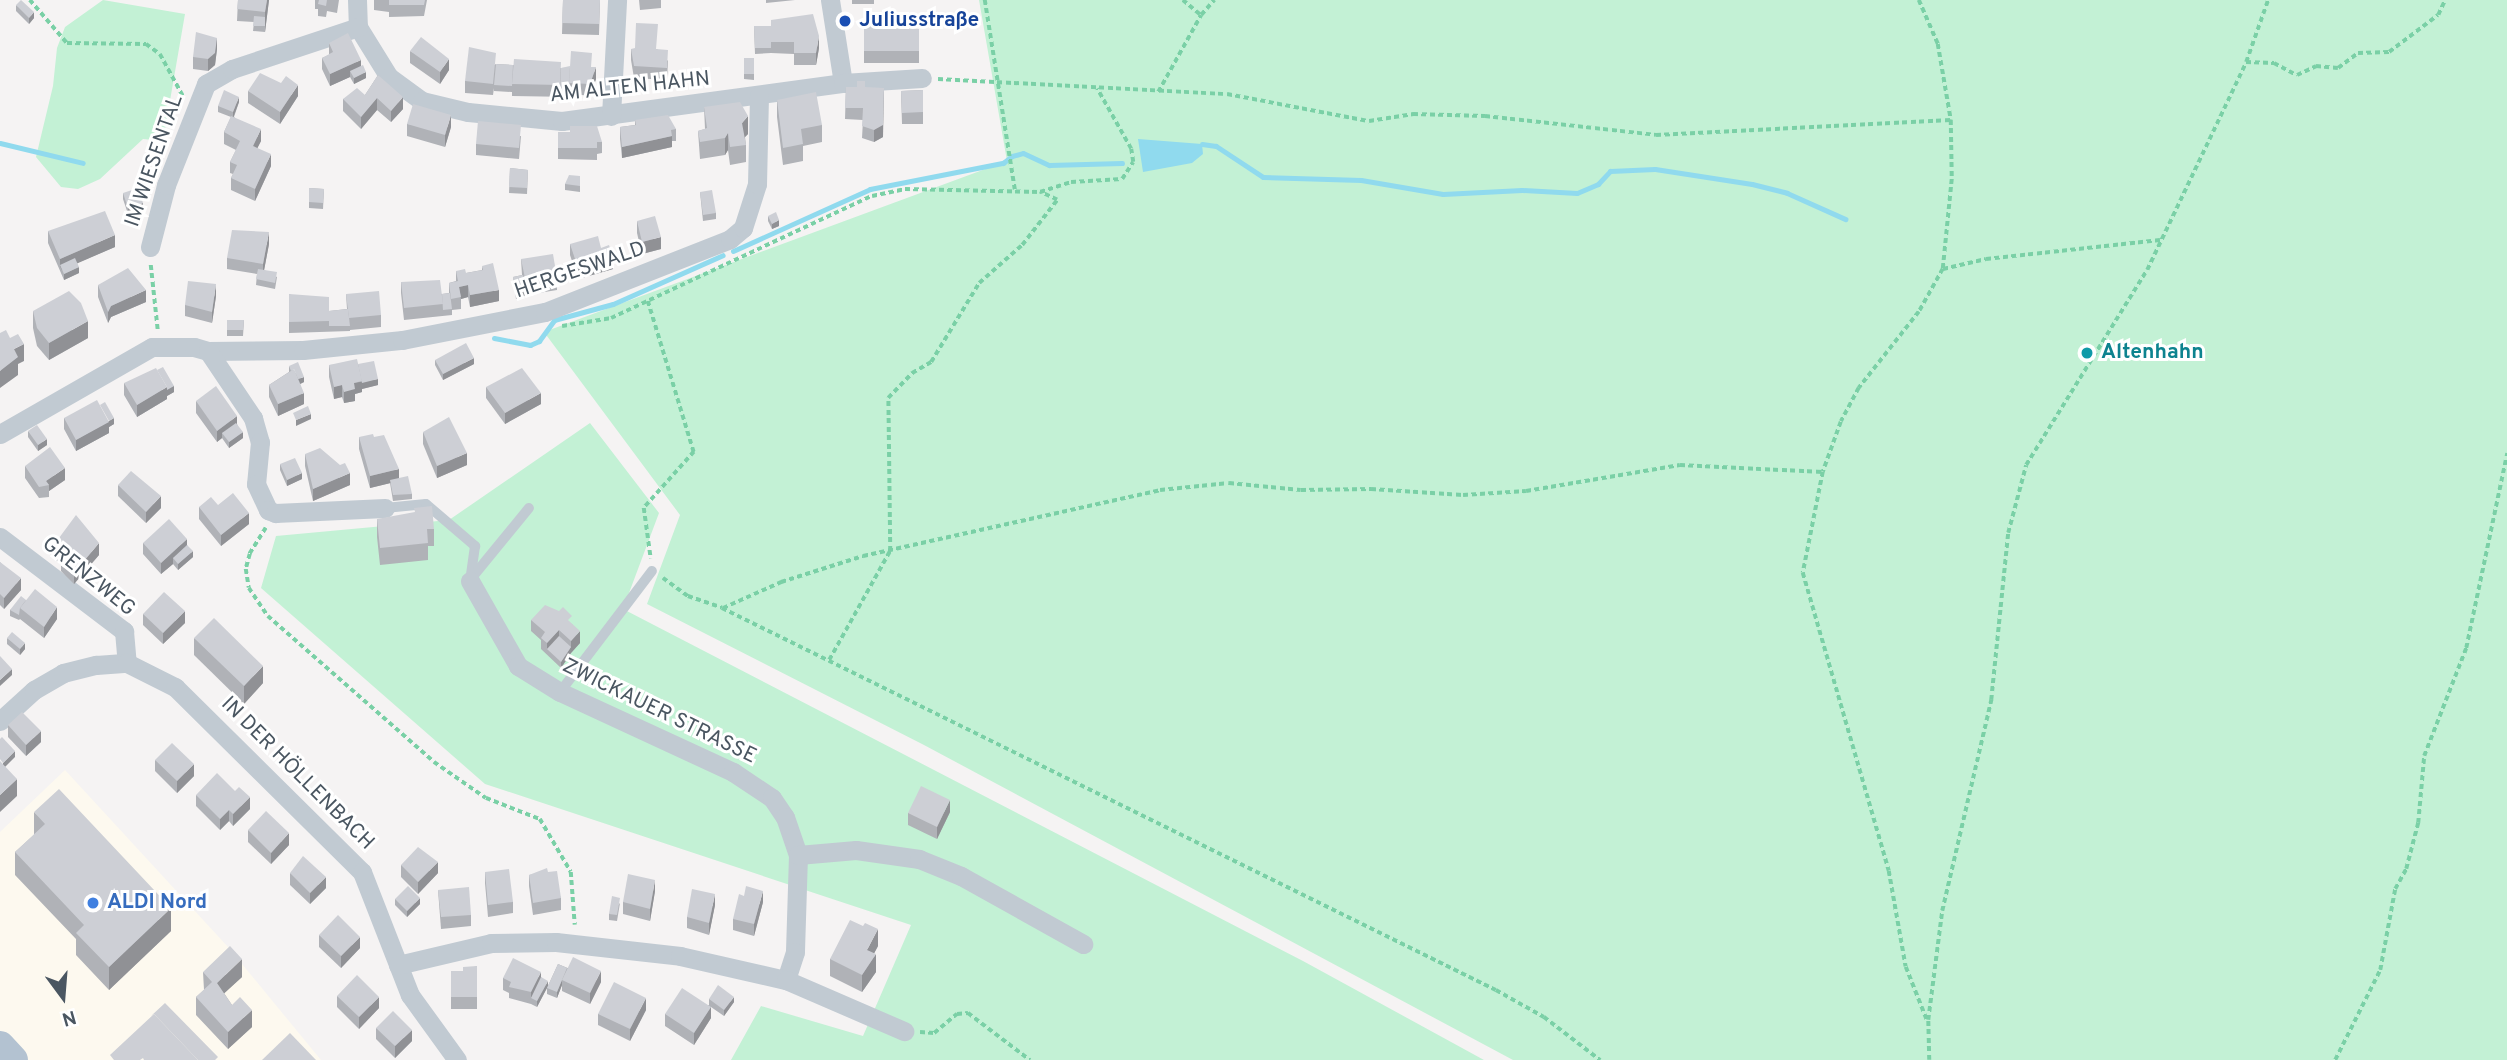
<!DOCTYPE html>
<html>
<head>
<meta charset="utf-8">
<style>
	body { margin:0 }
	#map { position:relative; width:2507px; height:1060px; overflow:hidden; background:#f5f3f3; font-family:Overpass,sans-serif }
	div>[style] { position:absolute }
	.commercial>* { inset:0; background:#fdf9ef }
	.green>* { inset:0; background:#c3f1d5 }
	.water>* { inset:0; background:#90daee }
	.stream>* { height:5px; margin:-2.5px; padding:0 2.5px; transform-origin:2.5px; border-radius:2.5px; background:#90daee }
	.path>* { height:3.5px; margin-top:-1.75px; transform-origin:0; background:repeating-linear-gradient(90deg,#7ad0a6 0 5px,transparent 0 8.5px) }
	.service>* { height:10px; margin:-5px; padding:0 5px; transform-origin:5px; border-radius:5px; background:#c1cad2 }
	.minor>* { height:19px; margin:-9.5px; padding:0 9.5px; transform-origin:9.5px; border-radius:9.5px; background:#c1cad2 }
	.primary>* { height:30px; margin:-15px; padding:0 15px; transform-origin:15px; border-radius:15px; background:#b3c2d1 }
	.wall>* { inset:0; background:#b0b2b7 }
	.shaded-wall>* { inset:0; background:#909195 }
	.building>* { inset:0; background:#cdcfd5 }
	.dots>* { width:19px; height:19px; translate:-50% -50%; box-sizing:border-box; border:4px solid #fff; border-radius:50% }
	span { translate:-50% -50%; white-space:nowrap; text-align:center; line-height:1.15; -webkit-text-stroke:6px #fff; paint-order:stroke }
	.transit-label { font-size:21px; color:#164399; font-weight:700 }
	.left { translate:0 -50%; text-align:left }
	.street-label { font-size:21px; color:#4a5661 }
	.culture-label { font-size:21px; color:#0d838f; font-weight:700 }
	.shop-label { font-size:21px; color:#366cbe; font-weight:700 }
	.north { position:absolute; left:28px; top:962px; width:70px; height:70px; -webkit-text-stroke:5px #fff; paint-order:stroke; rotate:164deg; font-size:19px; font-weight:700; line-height:28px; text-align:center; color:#4a5661 }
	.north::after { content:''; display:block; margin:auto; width:24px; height:32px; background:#4a5661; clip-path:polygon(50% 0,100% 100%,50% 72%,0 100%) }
</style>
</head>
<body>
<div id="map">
	<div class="commercial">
		<i style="clip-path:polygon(65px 770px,228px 947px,321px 1060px,0 1060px,0 832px)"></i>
	</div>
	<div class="green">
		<i style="clip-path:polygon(103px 0,185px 14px,163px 141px,143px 139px,100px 179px,78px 189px,61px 187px,36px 157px,53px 86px,57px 48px,65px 27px)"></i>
		<i style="clip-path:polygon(979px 0,2507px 0,2507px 1060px,1513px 1060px,924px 745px,647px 604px,680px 515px,544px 332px,1007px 161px)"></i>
		<i style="clip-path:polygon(590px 423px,659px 513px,623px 609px,1303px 961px,1484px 1060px,731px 1060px,761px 1006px,863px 1036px,911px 925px,485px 784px,261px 588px,276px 536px,449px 520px)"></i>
	</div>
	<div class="water">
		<i style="clip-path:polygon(1138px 139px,1202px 144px,1203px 154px,1192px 163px,1143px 172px)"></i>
	</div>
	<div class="stream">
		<i style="left:0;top:143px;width:85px;rotate:13.5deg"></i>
		<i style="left:1202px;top:144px;width:14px;rotate:8deg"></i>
		<i style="left:1216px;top:146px;width:56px;rotate:33.4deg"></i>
		<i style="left:1263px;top:177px;width:98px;rotate:1.8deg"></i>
		<i style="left:1361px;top:180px;width:83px;rotate:9.7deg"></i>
		<i style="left:1443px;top:194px;width:79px;rotate:-2.9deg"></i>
		<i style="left:1522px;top:190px;width:55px;rotate:3.1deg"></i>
		<i style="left:1577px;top:193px;width:23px;rotate:-23deg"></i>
		<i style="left:1598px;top:184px;width:18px;rotate:-47deg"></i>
		<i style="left:1610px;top:171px;width:45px;rotate:-2.5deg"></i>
		<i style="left:1655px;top:169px;width:98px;rotate:8.8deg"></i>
		<i style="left:1752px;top:184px;width:36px;rotate:14deg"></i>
		<i style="left:1787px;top:193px;width:64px;rotate:24.1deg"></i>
		<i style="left:733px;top:251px;width:150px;rotate:-24.3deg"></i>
		<i style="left:870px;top:189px;width:136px;rotate:-11.1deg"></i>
		<i style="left:1003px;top:163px;width:11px;rotate:-38deg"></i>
		<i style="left:1012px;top:156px;width:11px;rotate:-15deg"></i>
		<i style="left:1023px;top:153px;width:29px;rotate:25deg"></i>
		<i style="left:1049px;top:165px;width:73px;rotate:-1.6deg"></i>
		<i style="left:494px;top:338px;width:37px;rotate:11deg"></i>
		<i style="left:530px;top:345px;width:10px;rotate:-24deg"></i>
		<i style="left:539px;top:341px;width:26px;rotate:-54deg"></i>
		<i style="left:554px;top:320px;width:61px;rotate:-15.2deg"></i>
		<i style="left:613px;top:304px;width:120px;rotate:-24deg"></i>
	</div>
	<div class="path">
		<i style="left:30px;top:0;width:57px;rotate:49.3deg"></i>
		<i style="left:67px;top:43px;width:79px;rotate:0.7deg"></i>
		<i style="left:146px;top:44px;width:17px;rotate:36deg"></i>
		<i style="left:160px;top:54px;width:48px;rotate:61.3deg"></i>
		<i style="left:985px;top:0;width:192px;rotate:81deg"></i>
		<i style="left:1183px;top:0;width:23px;rotate:40deg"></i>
		<i style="left:1919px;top:0;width:48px;rotate:66.6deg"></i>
		<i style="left:1938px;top:44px;width:77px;rotate:80.3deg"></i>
		<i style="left:1951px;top:120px;width:59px;rotate:89deg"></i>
		<i style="left:1952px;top:179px;width:90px;rotate:95.7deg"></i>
		<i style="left:1943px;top:269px;width:49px;rotate:119.2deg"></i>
		<i style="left:1919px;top:312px;width:97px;rotate:128.3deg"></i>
		<i style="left:1859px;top:388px;width:38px;rotate:118deg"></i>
		<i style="left:1841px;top:422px;width:53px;rotate:109.8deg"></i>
		<i style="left:1823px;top:472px;width:103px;rotate:101.2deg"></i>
		<i style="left:1803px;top:573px;width:310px;rotate:73.9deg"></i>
		<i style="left:1889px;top:871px;width:97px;rotate:80deg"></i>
		<i style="left:1906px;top:967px;width:57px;rotate:68.4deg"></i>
		<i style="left:2246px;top:62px;width:28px;rotate:2deg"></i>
		<i style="left:2274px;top:63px;width:26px;rotate:28deg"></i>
		<i style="left:2297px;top:75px;width:21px;rotate:-25deg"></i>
		<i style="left:2316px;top:66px;width:22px;rotate:5deg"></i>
		<i style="left:2338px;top:68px;width:25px;rotate:-37deg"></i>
		<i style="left:2358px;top:53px;width:31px;rotate:-2deg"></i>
		<i style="left:2389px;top:52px;width:61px;rotate:-37.1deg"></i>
		<i style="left:2438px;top:15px;width:17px;rotate:-65deg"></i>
		<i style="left:938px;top:79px;width:289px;rotate:3deg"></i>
		<i style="left:1227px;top:94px;width:145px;rotate:10.8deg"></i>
		<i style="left:1369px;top:121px;width:45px;rotate:-9deg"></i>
		<i style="left:1413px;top:114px;width:72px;rotate:1.6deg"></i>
		<i style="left:1485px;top:116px;width:172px;rotate:6.3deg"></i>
		<i style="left:1656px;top:135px;width:295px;rotate:-2.9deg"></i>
		<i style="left:1158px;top:92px;width:88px;rotate:-60.8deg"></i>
		<i style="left:1201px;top:15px;width:20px;rotate:-49deg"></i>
		<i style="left:151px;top:265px;width:65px;rotate:83.9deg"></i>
		<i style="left:1943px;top:269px;width:44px;rotate:-13.1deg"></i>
		<i style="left:1986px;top:259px;width:175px;rotate:-6.2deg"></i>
		<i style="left:648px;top:301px;width:158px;rotate:73.1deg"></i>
		<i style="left:694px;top:452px;width:75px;rotate:131.8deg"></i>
		<i style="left:644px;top:508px;width:51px;rotate:82.2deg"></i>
		<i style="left:562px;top:326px;width:50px;rotate:-9.3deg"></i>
		<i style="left:611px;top:318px;width:288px;rotate:-25.1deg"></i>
		<i style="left:872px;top:196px;width:34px;rotate:-12deg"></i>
		<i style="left:905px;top:189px;width:135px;rotate:1.3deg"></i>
		<i style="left:1040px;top:192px;width:33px;rotate:-18deg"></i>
		<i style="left:1071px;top:182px;width:51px;rotate:-3.4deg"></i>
		<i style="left:1122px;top:179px;width:20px;rotate:-57deg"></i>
		<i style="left:1133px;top:162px;width:13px;rotate:-99deg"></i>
		<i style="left:1131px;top:149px;width:69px;rotate:-119.5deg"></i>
		<i style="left:266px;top:528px;width:31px;rotate:122deg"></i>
		<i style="left:250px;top:554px;width:16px;rotate:105deg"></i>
		<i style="left:246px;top:569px;width:19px;rotate:81deg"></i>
		<i style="left:249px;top:588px;width:34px;rotate:56deg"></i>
		<i style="left:268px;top:616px;width:221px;rotate:41.3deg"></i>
		<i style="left:434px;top:762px;width:63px;rotate:34.7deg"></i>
		<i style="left:486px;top:798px;width:58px;rotate:21.3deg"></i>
		<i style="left:540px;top:819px;width:61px;rotate:59.7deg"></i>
		<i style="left:571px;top:872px;width:53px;rotate:85.7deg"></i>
		<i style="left:663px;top:578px;width:31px;rotate:36deg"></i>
		<i style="left:688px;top:596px;width:36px;rotate:19deg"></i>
		<i style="left:722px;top:608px;width:863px;rotate:26.27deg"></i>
		<i style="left:1496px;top:990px;width:55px;rotate:29.4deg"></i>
		<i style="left:1544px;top:1017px;width:71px;rotate:37.5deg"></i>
		<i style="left:723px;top:608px;width:64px;rotate:-24.1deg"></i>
		<i style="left:781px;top:582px;width:86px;rotate:-17.6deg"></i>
		<i style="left:863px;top:556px;width:304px;rotate:-12.5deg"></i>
		<i style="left:1160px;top:490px;width:69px;rotate:-5.8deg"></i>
		<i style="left:1229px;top:483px;width:72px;rotate:5.6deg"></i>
		<i style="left:1301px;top:490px;width:70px;rotate:-0.8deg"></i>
		<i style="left:1371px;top:489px;width:92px;rotate:3.7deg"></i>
		<i style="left:1463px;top:495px;width:63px;rotate:-3.6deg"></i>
		<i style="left:1526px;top:491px;width:156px;rotate:-9.6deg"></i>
		<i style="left:1680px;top:465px;width:143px;rotate:2.8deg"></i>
		<i style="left:829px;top:660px;width:125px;rotate:-60.8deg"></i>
		<i style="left:890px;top:551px;width:153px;rotate:-90.7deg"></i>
		<i style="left:888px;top:398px;width:35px;rotate:-46deg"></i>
		<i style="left:912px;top:373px;width:22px;rotate:-30deg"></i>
		<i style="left:931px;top:362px;width:92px;rotate:-58.7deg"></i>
		<i style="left:979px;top:283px;width:57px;rotate:-41.5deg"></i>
		<i style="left:1022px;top:245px;width:57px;rotate:-52.1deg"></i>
		<i style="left:1057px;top:200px;width:19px;rotate:-155deg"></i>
		<i style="left:920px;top:1032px;width:14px;rotate:4deg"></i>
		<i style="left:934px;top:1033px;width:30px;rotate:-40deg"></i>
		<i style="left:957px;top:1014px;width:11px;rotate:-5deg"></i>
		<i style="left:968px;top:1013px;width:78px;rotate:37.2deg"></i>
		<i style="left:1929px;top:1060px;width:40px;rotate:-91.4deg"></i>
		<i style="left:1928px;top:1020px;width:110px;rotate:-82.7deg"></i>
		<i style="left:1942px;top:911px;width:217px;rotate:-76.9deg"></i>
		<i style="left:1991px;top:700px;width:168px;rotate:-84.2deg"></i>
		<i style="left:2008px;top:533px;width:70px;rotate:-75.2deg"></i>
		<i style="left:2026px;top:465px;width:229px;rotate:-58.2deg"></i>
		<i style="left:2147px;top:270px;width:230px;rotate:-64.5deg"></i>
		<i style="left:2246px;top:62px;width:66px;rotate:-70.5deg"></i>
		<i style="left:2335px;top:1060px;width:101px;rotate:-63.4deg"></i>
		<i style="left:2380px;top:970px;width:82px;rotate:-79.5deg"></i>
		<i style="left:2395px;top:889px;width:23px;rotate:-61deg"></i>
		<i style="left:2406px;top:869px;width:48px;rotate:-75.4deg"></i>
		<i style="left:2418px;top:823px;width:67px;rotate:-84.9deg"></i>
		<i style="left:2424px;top:756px;width:116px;rotate:-68.7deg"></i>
		<i style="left:2466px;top:648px;width:199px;rotate:-78.1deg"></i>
	</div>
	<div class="service">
		<i style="left:385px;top:508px;width:41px;rotate:-5.6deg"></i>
		<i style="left:426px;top:504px;width:65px;rotate:40.6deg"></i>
		<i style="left:475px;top:546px;width:35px;rotate:98deg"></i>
		<i style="left:470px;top:580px;width:93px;rotate:-50.7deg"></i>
		<i style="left:560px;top:692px;width:152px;rotate:-52.8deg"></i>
	</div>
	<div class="minor">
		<i style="left:357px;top:0;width:27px;rotate:88deg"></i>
		<i style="left:358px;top:27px;width:59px;rotate:58.2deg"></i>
		<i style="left:389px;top:77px;width:41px;rotate:36deg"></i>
		<i style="left:422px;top:101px;width:47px;rotate:13.4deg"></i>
		<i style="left:468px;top:112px;width:94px;rotate:5.5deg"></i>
		<i style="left:562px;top:121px;width:284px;rotate:-7.7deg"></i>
		<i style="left:830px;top:0;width:84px;rotate:81.1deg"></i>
		<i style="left:843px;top:83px;width:79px;rotate:-3.6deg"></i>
		<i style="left:611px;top:116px;width:116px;rotate:-87deg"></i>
		<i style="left:150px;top:247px;width:64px;rotate:-75.5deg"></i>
		<i style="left:166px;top:185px;width:109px;rotate:-68.4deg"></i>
		<i style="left:206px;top:84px;width:30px;rotate:-30deg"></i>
		<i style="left:232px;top:69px;width:133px;rotate:-18.4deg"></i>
		<i style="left:208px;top:351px;width:95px;rotate:-0.6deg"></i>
		<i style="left:303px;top:350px;width:100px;rotate:-5.8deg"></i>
		<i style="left:402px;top:340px;width:146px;rotate:-11.1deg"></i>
		<i style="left:545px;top:312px;width:199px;rotate:-21.5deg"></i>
		<i style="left:730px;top:239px;width:17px;rotate:-40deg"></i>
		<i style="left:743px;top:228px;width:46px;rotate:-72.3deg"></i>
		<i style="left:757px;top:184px;width:88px;rotate:-88.7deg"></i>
		<i style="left:0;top:434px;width:175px;rotate:-29.8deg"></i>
		<i style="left:152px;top:347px;width:42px"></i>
		<i style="left:194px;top:347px;width:15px;rotate:16deg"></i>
		<i style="left:208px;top:351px;width:81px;rotate:56.1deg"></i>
		<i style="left:253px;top:418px;width:25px;rotate:74deg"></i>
		<i style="left:260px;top:442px;width:42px;rotate:95.4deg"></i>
		<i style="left:256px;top:484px;width:29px;rotate:65deg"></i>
		<i style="left:268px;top:510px;width:8px;rotate:23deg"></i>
		<i style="left:275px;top:513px;width:110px;rotate:-2.6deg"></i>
		<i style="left:0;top:537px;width:156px;rotate:37.2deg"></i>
		<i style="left:124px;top:631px;width:32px;rotate:85deg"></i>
		<i style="left:470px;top:581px;width:98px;rotate:60.5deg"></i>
		<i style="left:518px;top:666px;width:49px;rotate:31.8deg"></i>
		<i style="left:560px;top:692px;width:191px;rotate:24.8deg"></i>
		<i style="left:733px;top:772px;width:47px;rotate:33.7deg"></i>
		<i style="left:772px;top:798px;width:23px;rotate:56deg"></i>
		<i style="left:785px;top:817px;width:40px;rotate:71.1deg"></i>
		<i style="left:798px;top:855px;width:97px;rotate:91.8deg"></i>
		<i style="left:795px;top:952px;width:29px;rotate:108deg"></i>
		<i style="left:0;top:721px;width:46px;rotate:-42.4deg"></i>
		<i style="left:34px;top:690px;width:34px;rotate:-30deg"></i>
		<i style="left:63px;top:673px;width:34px;rotate:-14deg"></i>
		<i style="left:96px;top:665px;width:31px;rotate:-4deg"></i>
		<i style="left:127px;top:663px;width:54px;rotate:26.6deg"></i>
		<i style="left:175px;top:687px;width:263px;rotate:44.7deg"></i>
		<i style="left:362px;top:872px;width:132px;rotate:68.7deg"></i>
		<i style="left:410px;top:995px;width:80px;rotate:54.1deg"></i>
		<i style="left:798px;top:855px;width:58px;rotate:-4.9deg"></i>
		<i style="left:856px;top:850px;width:64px;rotate:8.1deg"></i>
		<i style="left:919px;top:859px;width:45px;rotate:22deg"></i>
		<i style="left:961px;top:876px;width:140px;rotate:29.1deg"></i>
		<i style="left:398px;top:965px;width:96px;rotate:-13.3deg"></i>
		<i style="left:491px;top:943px;width:65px;rotate:-0.9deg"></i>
		<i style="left:556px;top:942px;width:125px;rotate:6.4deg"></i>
		<i style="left:680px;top:956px;width:109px;rotate:12.8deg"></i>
		<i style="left:786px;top:980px;width:129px;rotate:23.4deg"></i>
	</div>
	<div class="primary">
		<i style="left:0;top:1046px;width:19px;rotate:47deg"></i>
	</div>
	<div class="wall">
		<i style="clip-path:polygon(238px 0,269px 0,265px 32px,253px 31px,254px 22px,237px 21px)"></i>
		<i style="clip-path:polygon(315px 0,339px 0,337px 13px,327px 11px,326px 17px,318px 16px,318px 9px,315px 9px)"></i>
		<i style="clip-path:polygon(374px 0,427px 0,424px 16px,389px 17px,389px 12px,374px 10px)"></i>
		<i style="clip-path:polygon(563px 0,600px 0,599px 35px,562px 34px)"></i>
		<i style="clip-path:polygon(639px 0,661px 0,661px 8px,640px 10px)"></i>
		<i style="clip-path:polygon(766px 0,795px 0,766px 3px)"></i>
		<i style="clip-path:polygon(852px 0,874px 0,874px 4px,852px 4px)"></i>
		<i style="clip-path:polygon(16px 5px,34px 18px,29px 24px,16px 11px)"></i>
		<i style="clip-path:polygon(864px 20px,885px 28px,919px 29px,919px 63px,864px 63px)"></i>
		<i style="clip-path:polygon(754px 26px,819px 48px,816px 65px,794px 65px,794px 54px,771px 53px,771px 50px,771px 53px,755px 54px)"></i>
		<i style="clip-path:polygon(329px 43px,361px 66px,366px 78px,354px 84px,350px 77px,330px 86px,322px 69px,322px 58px,329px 55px)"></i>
		<i style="clip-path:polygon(217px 49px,215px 65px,208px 71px,193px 69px,193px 57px)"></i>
		<i style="clip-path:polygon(631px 49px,657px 49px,668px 61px,667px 80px,634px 78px,631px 60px)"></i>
		<i style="clip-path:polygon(410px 51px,449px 70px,440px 84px,410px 63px)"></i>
		<i style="clip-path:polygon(744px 58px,754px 58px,754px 80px,744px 79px)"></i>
		<i style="clip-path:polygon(496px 64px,561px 68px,592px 67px,596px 79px,590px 96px,573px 94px,573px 97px,512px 96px,512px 92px,494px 91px,494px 88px,493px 95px,465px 93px,465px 81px)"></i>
		<i style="clip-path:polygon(378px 75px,403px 109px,391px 122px,377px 110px,361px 129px,343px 111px,343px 99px,365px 95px)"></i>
		<i style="clip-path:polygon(846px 87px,865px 87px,883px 137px,874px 142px,862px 138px,863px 120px,845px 119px)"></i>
		<i style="clip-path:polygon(923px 90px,923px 124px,902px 124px,901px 91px)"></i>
		<i style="clip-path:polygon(248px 91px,298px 96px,280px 124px,248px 103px)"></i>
		<i style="clip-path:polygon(777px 100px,822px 125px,822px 142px,803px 146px,803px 161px,783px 165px,777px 117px)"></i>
		<i style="clip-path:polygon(239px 102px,234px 117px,261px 141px,257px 148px,271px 166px,255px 201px,231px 190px,231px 178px,233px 174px,230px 173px,230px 162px,236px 150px,224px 144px,224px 132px,231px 117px,218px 112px,218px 106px)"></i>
		<i style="clip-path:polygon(704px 107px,748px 134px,745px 137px,746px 145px,746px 162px,730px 165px,728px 150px,725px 155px,700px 159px,698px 131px,705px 129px)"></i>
		<i style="clip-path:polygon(635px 120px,676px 129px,676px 141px,672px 141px,672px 147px,622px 158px,620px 139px,620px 127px,635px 125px)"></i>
		<i style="clip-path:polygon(407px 124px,451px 127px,445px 147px,407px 136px)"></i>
		<i style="clip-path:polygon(558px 132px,602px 142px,602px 153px,597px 154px,597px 160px,558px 159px)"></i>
		<i style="clip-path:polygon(521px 136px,519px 159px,476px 155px,476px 144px)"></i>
		<i style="clip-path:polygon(510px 168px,528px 170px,527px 194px,509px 193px)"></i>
		<i style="clip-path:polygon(580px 176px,580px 192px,565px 190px,565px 184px)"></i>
		<i style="clip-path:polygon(309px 188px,324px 189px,323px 209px,309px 208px)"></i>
		<i style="clip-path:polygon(700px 192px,716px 213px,716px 219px,703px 221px)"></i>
		<i style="clip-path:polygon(123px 193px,143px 208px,128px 214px,123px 199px)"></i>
		<i style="clip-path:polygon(768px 216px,779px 226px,772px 229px,768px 221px)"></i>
		<i style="clip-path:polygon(637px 221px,661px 249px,642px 254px,637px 233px)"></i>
		<i style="clip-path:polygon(48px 231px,115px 247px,77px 263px,79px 273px,64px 280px,48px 243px)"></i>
		<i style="clip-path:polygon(269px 244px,264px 270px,277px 277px,275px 289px,256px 285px,257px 274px,227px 269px,227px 258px)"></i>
		<i style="clip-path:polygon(570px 244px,601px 248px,613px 269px,578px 279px,570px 255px)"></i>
		<i style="clip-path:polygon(521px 259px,557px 278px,557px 290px,526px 295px,516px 299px,513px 277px,522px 275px)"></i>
		<i style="clip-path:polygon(482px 266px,499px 301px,470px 307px,468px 297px,461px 299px,461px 309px,452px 310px,452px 315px,404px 320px,401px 293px,401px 282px,442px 294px,449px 293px,449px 283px,456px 281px,456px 271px,466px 273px,482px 270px)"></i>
		<i style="clip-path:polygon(98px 285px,146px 302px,111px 317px,108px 323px,98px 297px)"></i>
		<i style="clip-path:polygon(289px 294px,329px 311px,347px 309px,346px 294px,381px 315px,381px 327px,350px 330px,350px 331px,289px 333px)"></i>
		<i style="clip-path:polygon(216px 296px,212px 323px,185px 316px,185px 305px)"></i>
		<i style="clip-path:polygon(33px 311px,88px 338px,49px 360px,37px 346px,33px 328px)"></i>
		<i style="clip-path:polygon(227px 320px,244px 320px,243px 336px,227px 336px)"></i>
		<i style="clip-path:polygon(435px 360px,474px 364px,443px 380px,435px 365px)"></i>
		<i style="clip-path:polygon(358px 364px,378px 385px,362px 389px,362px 392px,355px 394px,355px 401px,344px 403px,342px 397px,334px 399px,329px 377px,329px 365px)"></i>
		<i style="clip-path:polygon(289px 366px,304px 382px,300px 384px,304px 404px,278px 416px,269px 397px,269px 385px,289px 372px)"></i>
		<i style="clip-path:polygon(124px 383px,174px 392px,167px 396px,167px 399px,137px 417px,124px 395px)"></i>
		<i style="clip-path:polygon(486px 387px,541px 404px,505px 424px,486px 398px)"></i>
		<i style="clip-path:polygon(196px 401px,237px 424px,243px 438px,229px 448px,222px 438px,217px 442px,196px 413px)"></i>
		<i style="clip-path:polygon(64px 418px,114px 424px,109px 427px,109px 433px,76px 451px,64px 429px)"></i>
		<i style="clip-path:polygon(28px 431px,47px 445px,38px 451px,28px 437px)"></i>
		<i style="clip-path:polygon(423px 432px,467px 465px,437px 478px,423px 444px)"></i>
		<i style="clip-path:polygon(359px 437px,374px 437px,399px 478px,412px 494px,412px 499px,393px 501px,390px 483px,370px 488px,359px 449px)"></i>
		<i style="clip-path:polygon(305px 454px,350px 485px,313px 501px,305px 466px)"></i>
		<i style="clip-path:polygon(280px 464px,302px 479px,287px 486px,280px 470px)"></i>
		<i style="clip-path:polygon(25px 466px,65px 480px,49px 491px,49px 497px,39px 498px,25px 478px)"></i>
		<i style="clip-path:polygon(118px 485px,161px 508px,146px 523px,118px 496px)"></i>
		<i style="clip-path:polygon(218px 505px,249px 524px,221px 546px,199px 519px,199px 507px)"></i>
		<i style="clip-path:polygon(377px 519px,434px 529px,434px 546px,428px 546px,428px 560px,380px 565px,377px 537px)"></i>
		<i style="clip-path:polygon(59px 538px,99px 555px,74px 584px,61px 571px,61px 565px,49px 553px,49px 547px,59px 543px)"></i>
		<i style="clip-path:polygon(143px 543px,187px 545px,193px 557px,178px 570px,173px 564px,161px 574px,143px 554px)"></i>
		<i style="clip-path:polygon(0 562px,21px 590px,4px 609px,0 605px)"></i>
		<i style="clip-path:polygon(26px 600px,57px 619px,44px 638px,20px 619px,19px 620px,10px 616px,10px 610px)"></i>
		<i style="clip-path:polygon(143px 614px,185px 623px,163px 644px,143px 625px)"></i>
		<i style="clip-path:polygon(531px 620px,572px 624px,580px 643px,571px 653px,561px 668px,541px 649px,541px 640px,531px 631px)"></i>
		<i style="clip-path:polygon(7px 638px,25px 649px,20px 655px,7px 644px)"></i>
		<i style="clip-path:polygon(194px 638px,263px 683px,244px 704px,194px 655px)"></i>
		<i style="clip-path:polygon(8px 725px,41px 742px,26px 756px,8px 737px)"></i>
		<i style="clip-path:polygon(155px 760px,194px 776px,177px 793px,155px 771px)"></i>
		<i style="clip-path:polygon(196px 795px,250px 809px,233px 826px,229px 821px,220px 830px,196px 806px)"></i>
		<i style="clip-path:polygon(34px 812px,171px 931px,109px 990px,76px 955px,76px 939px,15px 875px,15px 852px,34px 835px)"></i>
		<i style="clip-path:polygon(950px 812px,937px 839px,908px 825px,908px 813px)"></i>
		<i style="clip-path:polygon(248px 830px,289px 845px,271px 864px,248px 842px)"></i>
		<i style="clip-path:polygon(401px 865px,438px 873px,418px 894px,401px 877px)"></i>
		<i style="clip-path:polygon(485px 872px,513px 902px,513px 913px,488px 917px,485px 883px)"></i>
		<i style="clip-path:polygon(548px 872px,561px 898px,561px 910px,533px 915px,529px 886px,529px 875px)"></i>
		<i style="clip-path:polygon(290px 873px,326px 888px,310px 904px,290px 885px)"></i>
		<i style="clip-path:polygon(438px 890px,471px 915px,471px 926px,441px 929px)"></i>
		<i style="clip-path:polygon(655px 891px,650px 921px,623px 914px,623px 902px)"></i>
		<i style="clip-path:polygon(395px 899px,420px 904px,407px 917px,395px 905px)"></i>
		<i style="clip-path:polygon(763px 902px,754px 936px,733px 930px,733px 919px)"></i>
		<i style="clip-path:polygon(620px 903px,617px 921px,609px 920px,609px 914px)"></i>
		<i style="clip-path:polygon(715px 905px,709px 935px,687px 928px,687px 917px)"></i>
		<i style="clip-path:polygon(319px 935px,360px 948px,341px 968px,319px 947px)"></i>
		<i style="clip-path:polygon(878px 946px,874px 953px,876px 972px,862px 992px,830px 976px,830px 959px)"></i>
		<i style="clip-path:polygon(558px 964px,601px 982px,590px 1004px,562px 991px,562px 985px,557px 998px,547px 994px,547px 988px)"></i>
		<i style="clip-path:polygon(477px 966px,477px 1009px,451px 1009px,451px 971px,463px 971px)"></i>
		<i style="clip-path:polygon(203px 972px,242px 977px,224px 993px,232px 1005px,252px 1027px,228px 1049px,196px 1015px,196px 997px,204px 990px)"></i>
		<i style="clip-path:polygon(541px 977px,548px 986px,537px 1007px,531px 1004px,509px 998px,509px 993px,503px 990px,503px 978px)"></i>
		<i style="clip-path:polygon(337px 996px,379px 1008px,359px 1029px,337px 1007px)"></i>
		<i style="clip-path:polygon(709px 999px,734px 1002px,724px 1016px,711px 1007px,711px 1018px,694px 1045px,665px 1026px,665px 1014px,709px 1005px)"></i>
		<i style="clip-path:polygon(646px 1010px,630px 1041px,598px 1025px,598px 1014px)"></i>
		<i style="clip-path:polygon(376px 1028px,412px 1041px,395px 1058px,376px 1039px)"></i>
	</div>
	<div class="shaded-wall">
		<i style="clip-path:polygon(267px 0,269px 0,265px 32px,265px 12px)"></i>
		<i style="clip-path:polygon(34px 12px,34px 18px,29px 24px,29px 18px)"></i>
		<i style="clip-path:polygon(819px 36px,819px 48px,816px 65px,816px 53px)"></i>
		<i style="clip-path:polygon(217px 38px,217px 49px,215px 65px,208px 71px,208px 59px)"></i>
		<i style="clip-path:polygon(449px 59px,449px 70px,440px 84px,440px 72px)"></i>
		<i style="clip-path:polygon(361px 60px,361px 72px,350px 71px,350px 77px,330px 86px,330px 74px)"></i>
		<i style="clip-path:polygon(596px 67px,596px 79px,590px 96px,590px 84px)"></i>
		<i style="clip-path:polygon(366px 72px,366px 78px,354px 84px,354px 78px)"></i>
		<i style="clip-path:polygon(298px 85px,298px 96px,280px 124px,280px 112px)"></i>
		<i style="clip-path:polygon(884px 88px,883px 137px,874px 142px,874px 130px)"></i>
		<i style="clip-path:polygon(239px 97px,239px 102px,233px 118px,233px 112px)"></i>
		<i style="clip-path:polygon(403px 97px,403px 109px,391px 122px,391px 111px)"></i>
		<i style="clip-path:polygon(377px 98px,377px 110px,361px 129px,361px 117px)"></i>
		<i style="clip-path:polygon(451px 115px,451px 127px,445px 147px,445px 135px)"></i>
		<i style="clip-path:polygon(748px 116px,748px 134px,742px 140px,742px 123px)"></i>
		<i style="clip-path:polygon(261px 129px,261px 141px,253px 157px,253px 146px)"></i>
		<i style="clip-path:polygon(728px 133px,728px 150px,725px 155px,725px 138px)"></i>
		<i style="clip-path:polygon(672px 136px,672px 147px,622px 158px,622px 147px)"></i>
		<i style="clip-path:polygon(271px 154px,271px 166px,255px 201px,255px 189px)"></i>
		<i style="clip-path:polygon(143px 203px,143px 208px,128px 214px,128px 208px)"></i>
		<i style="clip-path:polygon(779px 220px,779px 226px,772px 229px,772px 224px)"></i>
		<i style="clip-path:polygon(269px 232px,269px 244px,263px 276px,263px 264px)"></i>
		<i style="clip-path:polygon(115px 235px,115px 247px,62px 270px,60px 266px,60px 259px)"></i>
		<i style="clip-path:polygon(661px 237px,661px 249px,642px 254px,642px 242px)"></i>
		<i style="clip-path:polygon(613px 258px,613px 269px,578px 279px,578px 268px)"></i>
		<i style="clip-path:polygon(79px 267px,79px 273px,64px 280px,64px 274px)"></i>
		<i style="clip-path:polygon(216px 284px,216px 296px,212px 323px,212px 312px)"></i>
		<i style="clip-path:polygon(468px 285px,468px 297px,461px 299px,459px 287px)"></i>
		<i style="clip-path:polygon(526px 289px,526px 295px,516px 299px,516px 294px)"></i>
		<i style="clip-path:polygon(146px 290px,146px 302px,111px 317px,108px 323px,108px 312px,111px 306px)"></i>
		<i style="clip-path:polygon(499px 290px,499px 301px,470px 307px,470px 295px)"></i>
		<i style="clip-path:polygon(88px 321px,88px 338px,49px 360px,49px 343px)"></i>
		<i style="clip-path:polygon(24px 344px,24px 361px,18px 364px,18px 375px,0 388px,0 371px,14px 349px)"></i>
		<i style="clip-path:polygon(474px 358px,474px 364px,443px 380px,443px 374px)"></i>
		<i style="clip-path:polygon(304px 377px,304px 382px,296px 386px,296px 380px)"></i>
		<i style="clip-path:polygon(378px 379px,378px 385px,362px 389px,362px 392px,355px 394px,355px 401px,344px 403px,344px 392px,354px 383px)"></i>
		<i style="clip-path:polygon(342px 385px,342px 397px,334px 399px,334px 387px)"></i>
		<i style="clip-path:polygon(174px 386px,174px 392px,167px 396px,167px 399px,137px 417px,137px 405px,167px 387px)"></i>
		<i style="clip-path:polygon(304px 393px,304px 404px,278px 416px,278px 404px)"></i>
		<i style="clip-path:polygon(541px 393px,541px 404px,505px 424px,505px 413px)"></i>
		<i style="clip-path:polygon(311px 414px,311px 419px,296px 426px,296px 420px)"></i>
		<i style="clip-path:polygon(237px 416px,237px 428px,222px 433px,222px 438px,217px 442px,217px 431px)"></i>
		<i style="clip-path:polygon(114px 418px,114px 424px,109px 427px,109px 433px,76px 451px,76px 440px)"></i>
		<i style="clip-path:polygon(243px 432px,243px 438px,229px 448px,229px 442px)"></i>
		<i style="clip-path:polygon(47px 439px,47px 445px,38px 451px,38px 445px)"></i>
		<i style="clip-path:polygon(467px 453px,467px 465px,437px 478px,437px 466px)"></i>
		<i style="clip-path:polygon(65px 468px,65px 480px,49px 491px,49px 485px,46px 481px)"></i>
		<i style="clip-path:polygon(399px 469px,399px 481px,370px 488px,370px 476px)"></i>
		<i style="clip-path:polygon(302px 473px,302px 479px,287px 486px,287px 480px)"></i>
		<i style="clip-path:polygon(350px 473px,350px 485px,313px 501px,313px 489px)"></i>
		<i style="clip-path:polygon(161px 496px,161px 508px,146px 523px,146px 512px)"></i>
		<i style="clip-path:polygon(249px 513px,249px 524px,221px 546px,221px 535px)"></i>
		<i style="clip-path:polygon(187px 539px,187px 551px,173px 558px,173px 564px,161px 574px,161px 563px)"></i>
		<i style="clip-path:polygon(99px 543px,99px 555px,74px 584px,74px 573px)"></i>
		<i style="clip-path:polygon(193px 551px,193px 557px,178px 570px,178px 564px)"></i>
		<i style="clip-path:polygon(21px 578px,21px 590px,4px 609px,4px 598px)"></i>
		<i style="clip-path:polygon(57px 607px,57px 619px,44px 638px,44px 627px)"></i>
		<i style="clip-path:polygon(185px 611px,185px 623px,163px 644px,163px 633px)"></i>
		<i style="clip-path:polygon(559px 630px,559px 642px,547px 649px,547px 643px)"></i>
		<i style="clip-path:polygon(580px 631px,580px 643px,571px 653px,571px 641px)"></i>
		<i style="clip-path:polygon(25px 643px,25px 649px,20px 655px,20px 649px)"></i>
		<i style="clip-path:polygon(571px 647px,571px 653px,561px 668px,561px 662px)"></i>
		<i style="clip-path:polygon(263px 666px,263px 683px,244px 704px,244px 686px)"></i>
		<i style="clip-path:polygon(12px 669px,12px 675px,0 686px,0 680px)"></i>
		<i style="clip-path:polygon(41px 731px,41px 742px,26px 756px,26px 745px)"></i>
		<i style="clip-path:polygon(15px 751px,15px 757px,3px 769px,3px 763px)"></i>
		<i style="clip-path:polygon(194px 764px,194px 776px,177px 793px,177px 781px)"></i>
		<i style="clip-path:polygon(17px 779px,17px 796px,0 812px,0 795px)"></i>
		<i style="clip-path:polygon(250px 797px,250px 809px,233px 826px,233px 814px)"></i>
		<i style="clip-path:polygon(950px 800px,950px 812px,937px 839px,937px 827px)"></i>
		<i style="clip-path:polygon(229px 810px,229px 821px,220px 830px,220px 819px)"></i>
		<i style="clip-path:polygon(289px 833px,289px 845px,271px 864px,271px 853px)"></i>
		<i style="clip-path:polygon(438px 862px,438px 873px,418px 894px,418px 882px)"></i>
		<i style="clip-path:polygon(326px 877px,326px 888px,310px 904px,310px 893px)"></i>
		<i style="clip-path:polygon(655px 880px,655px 891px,650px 921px,650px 909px)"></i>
		<i style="clip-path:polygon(763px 891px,763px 902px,754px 936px,754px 924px)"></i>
		<i style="clip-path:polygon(715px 894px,715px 905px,709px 935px,709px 923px)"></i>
		<i style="clip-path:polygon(420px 898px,420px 904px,407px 917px,407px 911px)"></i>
		<i style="clip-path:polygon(171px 908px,171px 931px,109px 990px,109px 967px)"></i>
		<i style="clip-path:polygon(878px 929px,878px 946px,867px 967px,867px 950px)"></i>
		<i style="clip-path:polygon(360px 937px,360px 948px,341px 968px,341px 956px)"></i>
		<i style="clip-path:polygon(876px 954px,876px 972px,862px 992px,862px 975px)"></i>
		<i style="clip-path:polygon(242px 959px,242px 977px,217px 1000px,217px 983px)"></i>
		<i style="clip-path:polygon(567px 968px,562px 980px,562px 985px,557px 998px,557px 992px)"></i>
		<i style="clip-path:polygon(601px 971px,601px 982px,590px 1004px,590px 993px)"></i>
		<i style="clip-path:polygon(541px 972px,541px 983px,531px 998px,531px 1004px,531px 992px)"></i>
		<i style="clip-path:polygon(548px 981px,548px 986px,537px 1007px,537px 1001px)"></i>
		<i style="clip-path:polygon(379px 997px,379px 1008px,359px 1029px,359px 1017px)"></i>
		<i style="clip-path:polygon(734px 997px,734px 1002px,724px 1016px,724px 1010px)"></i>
		<i style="clip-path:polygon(646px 998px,646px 1010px,630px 1041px,630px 1029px)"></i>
		<i style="clip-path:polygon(711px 1007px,711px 1018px,694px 1045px,694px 1033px)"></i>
		<i style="clip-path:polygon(252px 1010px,252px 1027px,228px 1049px,228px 1032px)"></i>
		<i style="clip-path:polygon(412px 1030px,412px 1041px,395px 1058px,395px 1046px)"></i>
	</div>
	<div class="building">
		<i style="clip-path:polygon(21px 0,34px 12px,29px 18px,16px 5px)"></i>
		<i style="clip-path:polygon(238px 0,267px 0,265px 12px,237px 9px)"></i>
		<i style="clip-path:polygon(319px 0,327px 0,326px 6px,318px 4px)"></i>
		<i style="clip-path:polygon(386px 0,425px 0,424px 5px,389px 5px,389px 0)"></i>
		<i style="clip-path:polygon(563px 0,600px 0,599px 24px,562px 23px)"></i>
		<i style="clip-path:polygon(813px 14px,819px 36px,816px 53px,794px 53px,794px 42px,771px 42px,771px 20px)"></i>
		<i style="clip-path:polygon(254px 16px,265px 17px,265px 26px,253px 26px)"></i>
		<i style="clip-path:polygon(864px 20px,885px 20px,885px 28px,919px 29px,919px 51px,864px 51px)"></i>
		<i style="clip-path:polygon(636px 23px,658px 24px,656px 49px,668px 50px,667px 68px,634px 66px,631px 49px,635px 48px)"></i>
		<i style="clip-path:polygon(754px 26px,771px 26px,771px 48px,755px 48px)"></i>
		<i style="clip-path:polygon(196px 32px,217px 38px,215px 53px,208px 59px,193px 57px)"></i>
		<i style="clip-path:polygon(348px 33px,361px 60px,330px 74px,322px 58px,333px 52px,329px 43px)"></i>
		<i style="clip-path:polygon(421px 37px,449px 59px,440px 72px,410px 51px)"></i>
		<i style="clip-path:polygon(469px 47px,496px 53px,493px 84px,465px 81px)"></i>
		<i style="clip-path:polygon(571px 51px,592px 53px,591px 67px,596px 67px,590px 84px,569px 83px)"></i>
		<i style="clip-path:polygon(744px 58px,754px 58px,754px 74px,744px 74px)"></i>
		<i style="clip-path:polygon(514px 59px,561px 62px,560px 85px,512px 84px)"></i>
		<i style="clip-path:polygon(496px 64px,513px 65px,512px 86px,494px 85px)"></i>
		<i style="clip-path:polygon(363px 65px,366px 72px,354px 78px,350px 71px)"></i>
		<i style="clip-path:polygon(570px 66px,569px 91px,560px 91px,561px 68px)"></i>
		<i style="clip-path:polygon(260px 73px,281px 83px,286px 76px,298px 85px,280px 112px,248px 91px)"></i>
		<i style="clip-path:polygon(378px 75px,403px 97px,391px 111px,377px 98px,361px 117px,343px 99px,357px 88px,365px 95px)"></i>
		<i style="clip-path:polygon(857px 81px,865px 81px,865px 87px,884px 88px,883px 125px,874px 130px,862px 126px,863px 108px,845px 108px,846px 87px,857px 87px)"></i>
		<i style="clip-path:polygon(224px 90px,239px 97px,233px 112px,218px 106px)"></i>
		<i style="clip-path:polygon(923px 90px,923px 112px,902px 113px,901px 91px)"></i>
		<i style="clip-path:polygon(816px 92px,822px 125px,801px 129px,803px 144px,783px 148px,777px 100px)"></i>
		<i style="clip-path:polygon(740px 102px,748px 116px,742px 123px,746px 145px,730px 147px,728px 133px,725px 138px,700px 142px,698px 131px,707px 128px,704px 107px)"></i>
		<i style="clip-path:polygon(413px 104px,451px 115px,445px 135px,407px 124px)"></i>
		<i style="clip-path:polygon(668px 115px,676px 129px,671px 130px,672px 136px,622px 147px,620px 127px,636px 125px,635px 120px)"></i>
		<i style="clip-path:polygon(231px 116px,261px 129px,253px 146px,271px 154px,255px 189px,231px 178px,237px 165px,230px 162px,240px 141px,224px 132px)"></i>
		<i style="clip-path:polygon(478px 121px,521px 125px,519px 148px,476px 144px)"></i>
		<i style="clip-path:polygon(570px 126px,597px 126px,602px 142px,597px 142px,597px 148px,558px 148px,558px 132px,570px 132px)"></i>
		<i style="clip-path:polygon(510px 168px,528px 170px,527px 188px,509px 187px)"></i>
		<i style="clip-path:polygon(569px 175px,580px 176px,580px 186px,565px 184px)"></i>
		<i style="clip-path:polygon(138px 188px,143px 203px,128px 208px,123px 193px)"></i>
		<i style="clip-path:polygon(309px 188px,324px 189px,323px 203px,309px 202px)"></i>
		<i style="clip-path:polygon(712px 190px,716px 213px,703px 215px,700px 192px)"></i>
		<i style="clip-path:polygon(105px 211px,115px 235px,60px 259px,48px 231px)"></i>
		<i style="clip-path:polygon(776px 212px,779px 220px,772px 224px,768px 216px)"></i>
		<i style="clip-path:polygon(655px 216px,661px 237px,642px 242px,637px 221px)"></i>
		<i style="clip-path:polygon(232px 230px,269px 232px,263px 264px,227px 258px)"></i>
		<i style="clip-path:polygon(598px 236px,601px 248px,609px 245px,613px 258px,578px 268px,570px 244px)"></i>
		<i style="clip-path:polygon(553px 254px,557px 278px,526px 283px,521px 259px)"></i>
		<i style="clip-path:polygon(75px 258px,79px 267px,64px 274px,60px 265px)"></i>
		<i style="clip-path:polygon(493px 263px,499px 290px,470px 295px,468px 285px,459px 287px,461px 297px,451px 299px,449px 283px,458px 281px,456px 271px,465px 269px,466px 273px,483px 270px,482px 266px)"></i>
		<i style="clip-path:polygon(128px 268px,146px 290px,111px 306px,108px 312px,98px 285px)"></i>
		<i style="clip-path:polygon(258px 269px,277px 272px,275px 283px,256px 279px)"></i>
		<i style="clip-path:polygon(523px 275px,526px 289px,516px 294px,513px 277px)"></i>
		<i style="clip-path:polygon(440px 280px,443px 304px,404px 308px,401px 282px)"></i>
		<i style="clip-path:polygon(188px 281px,216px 284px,212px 312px,185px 305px)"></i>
		<i style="clip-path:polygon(69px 291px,81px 303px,88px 321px,49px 343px,37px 328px,33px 311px)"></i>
		<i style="clip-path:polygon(379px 291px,381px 315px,349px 318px,346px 294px)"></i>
		<i style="clip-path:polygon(450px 293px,452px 309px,443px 310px,442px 294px)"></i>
		<i style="clip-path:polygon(289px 294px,329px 297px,329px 321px,289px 322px)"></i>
		<i style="clip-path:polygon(348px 309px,350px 326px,329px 326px,329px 311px)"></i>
		<i style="clip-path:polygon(227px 320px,244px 320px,243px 330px,227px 330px)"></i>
		<i style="clip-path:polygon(6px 330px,10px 338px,18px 334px,24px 344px,14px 349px,18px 357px,0 371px,0 333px)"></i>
		<i style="clip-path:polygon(466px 343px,474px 358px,443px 374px,435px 360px)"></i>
		<i style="clip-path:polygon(357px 359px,362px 381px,354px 383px,355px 389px,344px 392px,342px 385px,334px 387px,329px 365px)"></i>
		<i style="clip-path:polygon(374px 361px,378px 379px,362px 383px,358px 364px)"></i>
		<i style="clip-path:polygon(298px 362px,304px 377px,298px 379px,294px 369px,291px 371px,289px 366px)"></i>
		<i style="clip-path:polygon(163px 367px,174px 386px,167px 390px,167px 387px,157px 370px)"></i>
		<i style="clip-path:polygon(156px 368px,167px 387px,137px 405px,124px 383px)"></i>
		<i style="clip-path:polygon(522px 368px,541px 393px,505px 413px,486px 387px)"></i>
		<i style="clip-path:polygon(294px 369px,304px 393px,278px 404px,269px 385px)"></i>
		<i style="clip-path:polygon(216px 386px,237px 416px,217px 431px,196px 401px)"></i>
		<i style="clip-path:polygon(97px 400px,109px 422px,76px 440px,64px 418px)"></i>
		<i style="clip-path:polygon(105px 402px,114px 418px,109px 421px,100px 405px)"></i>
		<i style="clip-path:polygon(308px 406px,311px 414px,296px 420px,293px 413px)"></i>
		<i style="clip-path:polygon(449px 417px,467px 453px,437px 466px,423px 432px)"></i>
		<i style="clip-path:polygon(236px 423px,243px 432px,229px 442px,222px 433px)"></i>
		<i style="clip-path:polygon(37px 425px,47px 439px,38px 445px,28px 431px)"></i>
		<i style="clip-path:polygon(373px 434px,374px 437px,384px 435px,399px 469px,370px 476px,359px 437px)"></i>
		<i style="clip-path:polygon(50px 447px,65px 468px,46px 481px,49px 485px,39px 487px,25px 466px)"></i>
		<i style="clip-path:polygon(320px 448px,340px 465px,345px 463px,350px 473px,313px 489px,305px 454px)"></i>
		<i style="clip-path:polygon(295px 458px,302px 473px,287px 480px,280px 464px)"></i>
		<i style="clip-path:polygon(131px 471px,161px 496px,146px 512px,118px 485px)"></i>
		<i style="clip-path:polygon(408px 476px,412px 494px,393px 495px,390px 480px)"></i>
		<i style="clip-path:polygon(233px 493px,249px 513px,221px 535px,199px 507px,211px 497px,218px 505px)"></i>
		<i style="clip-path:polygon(432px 506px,434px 529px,427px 529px,428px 543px,380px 548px,377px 519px,415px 512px,414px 508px)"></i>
		<i style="clip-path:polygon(76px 515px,99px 543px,74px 573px,61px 559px,70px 550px,59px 538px)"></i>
		<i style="clip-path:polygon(169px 519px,187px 539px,161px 563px,143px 543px)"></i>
		<i style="clip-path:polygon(56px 540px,67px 553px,61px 559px,49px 547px)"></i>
		<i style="clip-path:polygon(187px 545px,193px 551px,178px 564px,173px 558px)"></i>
		<i style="clip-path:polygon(0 562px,21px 578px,4px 598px,0 594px)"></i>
		<i style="clip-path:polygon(35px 589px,57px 607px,44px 627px,20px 608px)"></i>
		<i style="clip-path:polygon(164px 592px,185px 611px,163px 633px,143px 614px)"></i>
		<i style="clip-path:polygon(21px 596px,26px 600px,20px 608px,19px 615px,10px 610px)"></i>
		<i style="clip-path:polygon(545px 605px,559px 611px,563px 607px,572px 616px,568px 620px,580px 631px,571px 641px,559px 630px,547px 643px,541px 638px,545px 632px,531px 620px)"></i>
		<i style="clip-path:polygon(214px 618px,263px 666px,244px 686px,194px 638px)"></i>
		<i style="clip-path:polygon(12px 632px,25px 643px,20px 649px,7px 638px)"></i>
		<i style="clip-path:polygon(559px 636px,571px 647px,561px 662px,547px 649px)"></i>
		<i style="clip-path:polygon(0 656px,12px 669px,0 680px)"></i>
		<i style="clip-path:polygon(22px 712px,41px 731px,26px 745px,8px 725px)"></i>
		<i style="clip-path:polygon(2px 737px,15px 751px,3px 763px,0 759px,0 739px)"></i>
		<i style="clip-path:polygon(172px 743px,194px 764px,177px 781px,155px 760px)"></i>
		<i style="clip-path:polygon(0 761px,17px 779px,0 795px)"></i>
		<i style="clip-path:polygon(217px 773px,235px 791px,239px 787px,250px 797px,233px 814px,229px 810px,220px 819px,196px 795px)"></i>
		<i style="clip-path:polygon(921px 786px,950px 800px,937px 827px,908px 813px)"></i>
		<i style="clip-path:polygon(59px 789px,171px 908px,109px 967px,76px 933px,84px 925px,15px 852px,45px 824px,34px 812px)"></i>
		<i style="clip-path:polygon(266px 811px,289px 833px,271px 853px,248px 830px)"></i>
		<i style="clip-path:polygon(418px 847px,438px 862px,418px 882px,401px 865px)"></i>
		<i style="clip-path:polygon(303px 856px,326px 877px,310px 893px,290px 873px)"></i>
		<i style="clip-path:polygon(547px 868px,548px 872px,557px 871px,561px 898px,533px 903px,529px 875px)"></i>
		<i style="clip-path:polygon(509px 869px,513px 902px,488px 905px,485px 872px)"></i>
		<i style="clip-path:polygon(628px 874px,655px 880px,650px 909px,623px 902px)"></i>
		<i style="clip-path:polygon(408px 886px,420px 898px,407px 911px,395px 899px)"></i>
		<i style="clip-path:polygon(746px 886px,763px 891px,754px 924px,733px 919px,739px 894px,744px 896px)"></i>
		<i style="clip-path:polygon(469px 887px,471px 915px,441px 917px,438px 890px)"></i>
		<i style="clip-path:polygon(692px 889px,715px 894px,709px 923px,687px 917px)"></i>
		<i style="clip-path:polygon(612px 896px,620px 898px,617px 915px,609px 914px)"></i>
		<i style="clip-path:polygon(338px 915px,360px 937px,341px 956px,319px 935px)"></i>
		<i style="clip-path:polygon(850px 920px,863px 926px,865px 923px,878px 929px,867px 950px,876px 954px,862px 975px,830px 959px)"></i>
		<i style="clip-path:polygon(230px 946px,242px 959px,217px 983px,232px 1005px,240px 997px,252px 1010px,228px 1032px,196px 997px,212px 982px,203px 972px)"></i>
		<i style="clip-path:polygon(573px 957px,601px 971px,590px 993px,562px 980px)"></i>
		<i style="clip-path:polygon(513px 958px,541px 972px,531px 992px,509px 987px,511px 982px,503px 978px)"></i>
		<i style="clip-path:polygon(558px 964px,567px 968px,557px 992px,547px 988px)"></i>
		<i style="clip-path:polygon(477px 966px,477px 997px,451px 997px,451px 971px,463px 971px,463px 967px)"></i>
		<i style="clip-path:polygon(357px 975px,379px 997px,359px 1017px,337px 996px)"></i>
		<i style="clip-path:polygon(541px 977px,548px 981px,537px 1001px,531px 998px)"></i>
		<i style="clip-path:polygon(614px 982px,646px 998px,630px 1029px,598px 1014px)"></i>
		<i style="clip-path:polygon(718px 985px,734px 997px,724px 1010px,709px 999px)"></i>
		<i style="clip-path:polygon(682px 988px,711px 1007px,694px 1033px,665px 1014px)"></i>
		<i style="clip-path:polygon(165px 1003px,218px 1057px,215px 1060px,198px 1060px,154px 1014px,151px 1016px)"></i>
		<i style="clip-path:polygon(393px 1011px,412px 1030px,395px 1046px,376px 1028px)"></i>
		<i style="clip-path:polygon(154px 1014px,198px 1060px,144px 1060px,143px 1058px,140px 1060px,114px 1060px,110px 1055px)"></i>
		<i style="clip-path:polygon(290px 1033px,316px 1060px,262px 1060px)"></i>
	</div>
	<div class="dots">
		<i style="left:845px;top:21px;background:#1a4fb4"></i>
		<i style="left:2087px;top:353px;background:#0f9aa8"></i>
		<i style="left:93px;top:903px;background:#3f7fe0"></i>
	</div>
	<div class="transit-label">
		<span class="left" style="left:859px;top:21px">Juliusstraße</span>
	</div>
	<div class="street-label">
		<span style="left:630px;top:88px;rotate:-6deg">AM ALTEN HAHN</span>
		<span style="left:155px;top:161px;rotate:-71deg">IM WIESENTAL</span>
		<span style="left:580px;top:271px;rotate:-19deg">HERGESWALD</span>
		<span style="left:88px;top:577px;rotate:39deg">GRENZWEG</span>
		<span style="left:659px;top:712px;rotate:26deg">ZWICKAUER STRASSE</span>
		<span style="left:297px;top:774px;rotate:45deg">IN DER HÖLLENBACH</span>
	</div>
	<div class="culture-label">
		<span class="left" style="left:2101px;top:353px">Altenhahn</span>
	</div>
	<div class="shop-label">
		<span class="left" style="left:107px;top:903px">ALDI Nord</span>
	</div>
	<div class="north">N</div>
</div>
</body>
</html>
